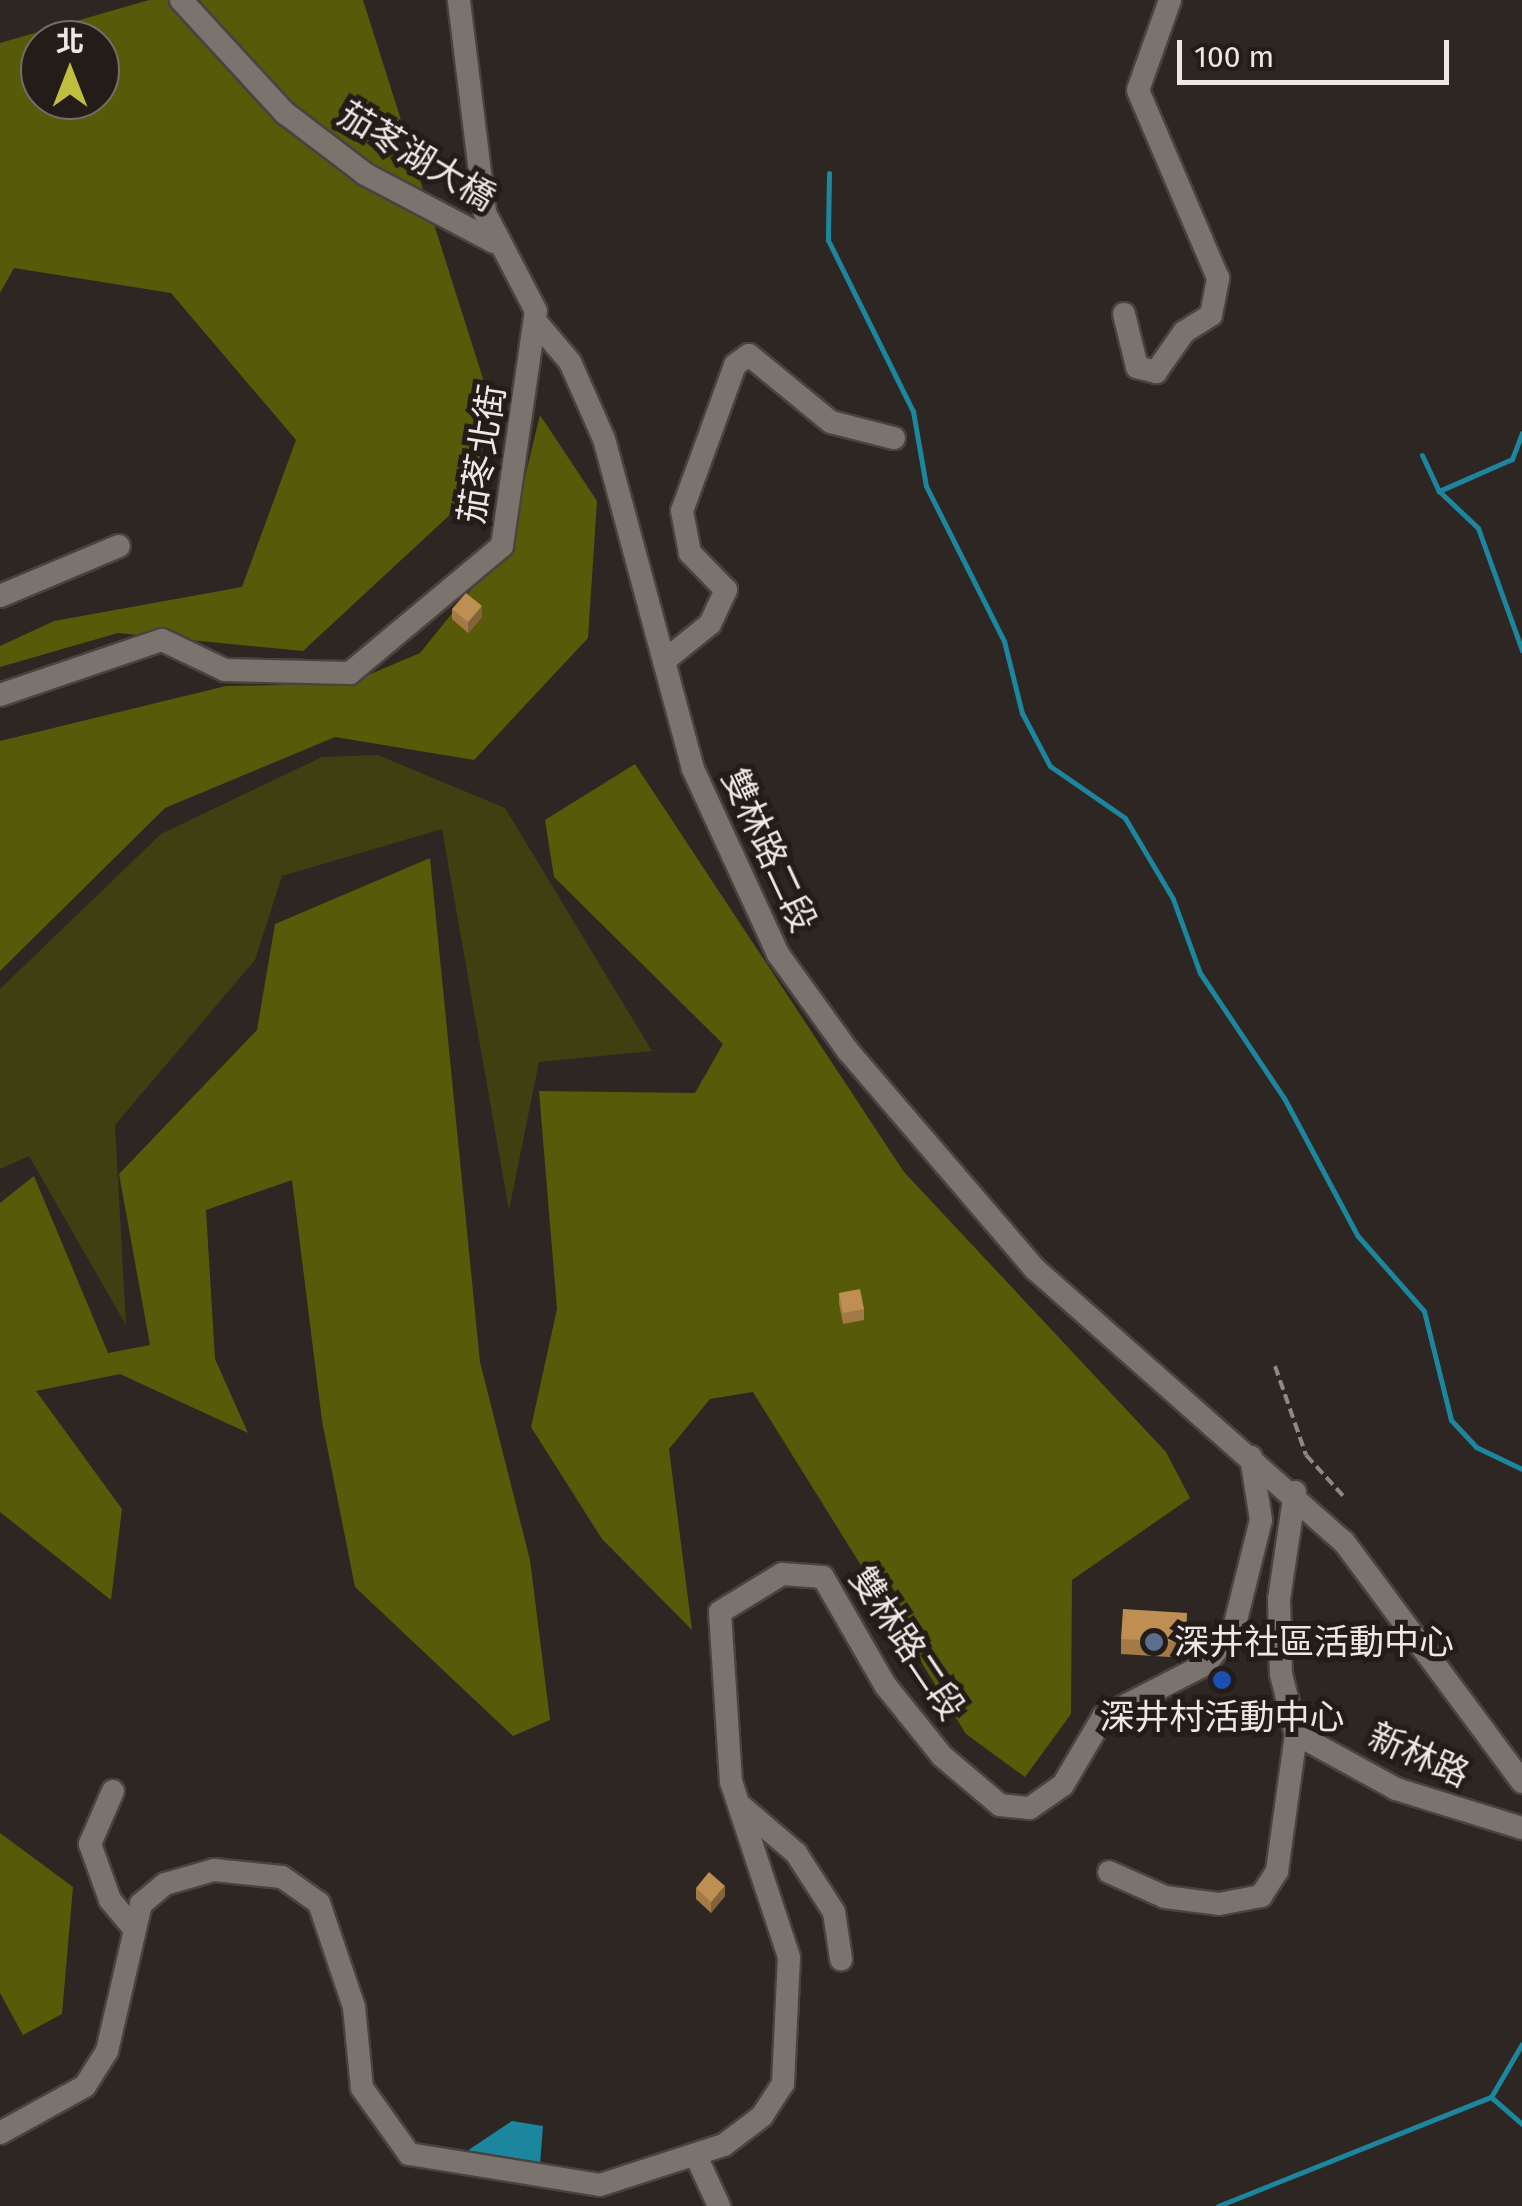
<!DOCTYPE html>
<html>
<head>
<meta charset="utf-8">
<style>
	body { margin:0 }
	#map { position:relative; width:1522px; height:2206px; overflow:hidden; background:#2d2622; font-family:"Fira Sans","Noto Sans TC",sans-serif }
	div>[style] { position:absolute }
	.green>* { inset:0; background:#3e4011 }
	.forest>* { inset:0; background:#575a08 }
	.water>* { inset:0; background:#1c869e }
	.stream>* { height:5px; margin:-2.5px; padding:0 2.5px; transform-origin:2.5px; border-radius:2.5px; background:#1c869e }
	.path>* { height:4px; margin-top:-2px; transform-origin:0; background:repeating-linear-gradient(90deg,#8f8985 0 10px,transparent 0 15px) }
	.roads { filter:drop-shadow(2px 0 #49433f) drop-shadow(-2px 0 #49433f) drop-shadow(0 2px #49433f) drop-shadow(0 -2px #49433f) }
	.minor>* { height:22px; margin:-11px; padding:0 11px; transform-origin:11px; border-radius:11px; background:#7b736e }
	.wall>* { inset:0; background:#a37a47 }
	.shaded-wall>* { inset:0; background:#85633a }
	.building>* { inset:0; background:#be8e53 }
	.dots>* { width:28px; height:28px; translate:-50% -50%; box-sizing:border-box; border:5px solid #231c19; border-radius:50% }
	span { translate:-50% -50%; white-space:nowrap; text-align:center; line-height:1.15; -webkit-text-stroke:10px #231c19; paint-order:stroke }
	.street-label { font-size:35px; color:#ede8e5 }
	.poi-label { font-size:35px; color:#ede8e5 }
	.left { translate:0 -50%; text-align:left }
	.north { position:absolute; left:20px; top:20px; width:100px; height:100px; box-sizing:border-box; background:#231c19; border:2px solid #746e6b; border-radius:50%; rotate:0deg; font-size:28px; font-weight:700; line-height:40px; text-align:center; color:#ede8e5 }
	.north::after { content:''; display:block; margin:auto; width:35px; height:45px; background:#bfbe41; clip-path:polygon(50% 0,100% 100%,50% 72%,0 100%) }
	.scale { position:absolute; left:1177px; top:40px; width:272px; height:45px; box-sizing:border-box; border:5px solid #ede8e5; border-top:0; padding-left:12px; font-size:30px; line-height:35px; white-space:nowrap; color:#ede8e5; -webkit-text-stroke:8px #231c19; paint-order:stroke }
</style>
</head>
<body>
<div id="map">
	<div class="green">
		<i style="clip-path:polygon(378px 755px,505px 808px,652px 1051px,539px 1062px,509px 1210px,442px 829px,282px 876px,255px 960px,115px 1125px,126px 1325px,29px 1156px,0 1169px,0 989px,161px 834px,322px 757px)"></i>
	</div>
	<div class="forest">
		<i style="clip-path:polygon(evenodd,149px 0,363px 0,485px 385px,481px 486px,303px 651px,118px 633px,0 667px,0 646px,54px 621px,242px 587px,296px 440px,171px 293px,14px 268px,0 293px,0 43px,149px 0,40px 40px,100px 40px,100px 100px,40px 100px,40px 40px)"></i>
		<i style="clip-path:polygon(540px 415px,597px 501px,588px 638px,474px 760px,335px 737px,165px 808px,0 971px,0 741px,226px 686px,347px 684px,420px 653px,509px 543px)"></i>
		<i style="clip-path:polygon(635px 764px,904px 1172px,1166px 1452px,1190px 1498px,1072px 1580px,1071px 1714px,1025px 1777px,966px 1734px,753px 1392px,710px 1399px,669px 1449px,692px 1630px,602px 1539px,531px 1427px,557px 1309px,539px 1091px,695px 1093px,723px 1044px,554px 877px,545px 820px)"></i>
		<i style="clip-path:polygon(430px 858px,480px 1362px,530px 1560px,550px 1720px,513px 1736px,355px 1587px,322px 1421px,292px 1180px,206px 1210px,215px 1359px,248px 1433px,120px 1374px,36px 1391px,122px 1509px,111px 1600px,0 1512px,0 1203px,34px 1176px,108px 1353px,150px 1345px,119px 1174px,257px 1030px,275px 924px)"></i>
		<i style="clip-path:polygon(0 1833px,73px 1887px,62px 2014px,23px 2035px,0 1993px)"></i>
	</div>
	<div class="water">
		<i style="clip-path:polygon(512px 2121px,543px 2126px,540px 2165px,461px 2155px)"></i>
	</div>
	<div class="stream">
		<i style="left:829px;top:173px;width:67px;rotate:90.9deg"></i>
		<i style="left:828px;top:240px;width:191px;rotate:63.6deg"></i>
		<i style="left:913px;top:411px;width:76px;rotate:80.2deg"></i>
		<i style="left:926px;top:486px;width:174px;rotate:63.3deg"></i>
		<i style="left:1004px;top:641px;width:74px;rotate:76deg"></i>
		<i style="left:1022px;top:713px;width:60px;rotate:62.2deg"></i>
		<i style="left:1050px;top:766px;width:91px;rotate:34.7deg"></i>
		<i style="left:1125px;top:818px;width:94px;rotate:59.3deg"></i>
		<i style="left:1173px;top:899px;width:79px;rotate:70deg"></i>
		<i style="left:1200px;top:973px;width:151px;rotate:56.1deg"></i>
		<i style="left:1284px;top:1098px;width:155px;rotate:61.9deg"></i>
		<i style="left:1357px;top:1235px;width:101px;rotate:48.6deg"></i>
		<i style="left:1424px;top:1311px;width:112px;rotate:76.1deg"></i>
		<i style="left:1451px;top:1420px;width:37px;rotate:47deg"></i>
		<i style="left:1476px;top:1447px;width:51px;rotate:25.6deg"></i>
		<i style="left:1522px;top:433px;width:28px;rotate:111deg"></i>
		<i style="left:1512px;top:459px;width:80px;rotate:156.3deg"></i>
		<i style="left:1439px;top:491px;width:54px;rotate:43.5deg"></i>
		<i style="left:1478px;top:528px;width:130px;rotate:70.2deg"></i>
		<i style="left:1422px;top:455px;width:40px;rotate:65deg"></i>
		<i style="left:1491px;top:2097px;width:41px;rotate:41.1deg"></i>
		<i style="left:1218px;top:2206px;width:294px;rotate:-21.8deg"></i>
		<i style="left:1491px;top:2097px;width:61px;rotate:-59.7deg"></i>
	</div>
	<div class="path">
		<i style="left:1275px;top:1366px;width:94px;rotate:70.8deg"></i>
		<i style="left:1306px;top:1455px;width:58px;rotate:47.8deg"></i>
	</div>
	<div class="roads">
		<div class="minor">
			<i style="left:181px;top:0;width:154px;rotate:47.4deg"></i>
			<i style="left:285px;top:113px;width:101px;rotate:37.3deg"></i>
			<i style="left:365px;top:174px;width:146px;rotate:27.8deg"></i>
			<i style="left:1124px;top:314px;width:55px;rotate:76.2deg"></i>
			<i style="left:1137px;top:367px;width:20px;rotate:15deg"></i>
			<i style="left:1156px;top:372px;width:49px;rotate:-55deg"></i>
			<i style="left:1184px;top:332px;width:32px;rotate:-32deg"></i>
			<i style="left:1211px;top:315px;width:38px;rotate:-79deg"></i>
			<i style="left:1218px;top:278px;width:204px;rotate:-113.1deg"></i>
			<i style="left:1138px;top:90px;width:96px;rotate:-70.4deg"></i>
			<i style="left:536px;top:322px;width:52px;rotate:49.6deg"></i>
			<i style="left:570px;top:362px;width:84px;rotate:66.2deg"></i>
			<i style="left:604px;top:439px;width:342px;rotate:74.9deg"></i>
			<i style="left:693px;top:769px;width:204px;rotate:65.3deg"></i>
			<i style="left:778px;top:954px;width:120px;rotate:54.2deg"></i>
			<i style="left:848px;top:1051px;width:287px;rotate:49.4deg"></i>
			<i style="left:1035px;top:1269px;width:412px;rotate:41.5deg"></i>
			<i style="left:1344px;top:1542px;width:299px;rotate:53.4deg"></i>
			<i style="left:0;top:596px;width:129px;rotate:-22.8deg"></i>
			<i style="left:664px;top:661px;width:59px;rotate:-38.8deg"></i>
			<i style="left:710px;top:624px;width:38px;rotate:-65deg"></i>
			<i style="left:726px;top:590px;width:52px;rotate:-134.2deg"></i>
			<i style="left:690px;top:553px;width:43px;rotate:-100.8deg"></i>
			<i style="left:682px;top:511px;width:155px;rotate:-70deg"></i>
			<i style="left:735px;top:365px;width:17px;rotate:-36deg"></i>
			<i style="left:749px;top:355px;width:106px;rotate:39.3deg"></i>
			<i style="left:831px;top:422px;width:65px;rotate:14.3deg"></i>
			<i style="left:0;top:695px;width:171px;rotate:-18.8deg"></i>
			<i style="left:162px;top:640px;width:70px;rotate:25.5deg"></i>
			<i style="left:225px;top:670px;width:125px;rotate:1.4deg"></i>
			<i style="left:350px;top:673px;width:198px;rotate:-39.9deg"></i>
			<i style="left:502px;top:546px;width:237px;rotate:-81.8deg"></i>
			<i style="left:536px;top:311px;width:110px;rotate:-117.5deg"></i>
			<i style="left:485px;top:213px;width:215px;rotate:-97deg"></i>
			<i style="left:1295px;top:1492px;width:108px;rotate:98.5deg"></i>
			<i style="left:1279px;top:1599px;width:75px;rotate:88.5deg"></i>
			<i style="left:1281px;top:1674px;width:62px;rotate:76deg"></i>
			<i style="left:1296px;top:1734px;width:114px;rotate:28.8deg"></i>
			<i style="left:1396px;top:1789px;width:132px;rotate:17.2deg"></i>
			<i style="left:113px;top:1791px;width:58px;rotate:113.5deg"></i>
			<i style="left:90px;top:1844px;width:59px;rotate:70.3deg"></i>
			<i style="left:110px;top:1900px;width:34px;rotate:50deg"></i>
			<i style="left:742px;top:1807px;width:71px;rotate:40.4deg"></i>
			<i style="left:796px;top:1853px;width:70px;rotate:57.2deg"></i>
			<i style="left:834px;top:1912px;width:48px;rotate:81.5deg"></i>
			<i style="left:1109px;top:1872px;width:61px;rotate:24.1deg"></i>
			<i style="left:1165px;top:1897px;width:54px;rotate:7.4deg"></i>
			<i style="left:1219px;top:1904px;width:43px;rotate:-10.8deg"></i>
			<i style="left:1261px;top:1896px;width:30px;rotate:-57deg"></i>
			<i style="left:1277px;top:1871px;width:138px;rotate:-82.1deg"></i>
			<i style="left:0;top:2133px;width:97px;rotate:-28.9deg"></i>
			<i style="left:85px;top:2086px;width:41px;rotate:-57.8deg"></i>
			<i style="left:107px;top:2051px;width:151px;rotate:-77deg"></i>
			<i style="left:141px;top:1904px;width:31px;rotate:-40deg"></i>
			<i style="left:165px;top:1884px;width:51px;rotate:-15.9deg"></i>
			<i style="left:214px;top:1870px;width:68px;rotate:5.9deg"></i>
			<i style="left:282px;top:1877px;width:45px;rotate:35.1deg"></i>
			<i style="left:319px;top:1903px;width:110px;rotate:71.4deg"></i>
			<i style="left:354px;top:2007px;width:81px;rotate:84.4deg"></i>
			<i style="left:362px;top:2088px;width:81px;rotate:54.5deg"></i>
			<i style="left:409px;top:2154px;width:193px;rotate:9.2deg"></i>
			<i style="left:600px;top:2185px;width:130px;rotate:-17.9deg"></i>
			<i style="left:724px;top:2145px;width:48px;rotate:-37.3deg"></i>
			<i style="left:762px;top:2116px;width:38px;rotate:-57deg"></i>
			<i style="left:783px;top:2084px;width:127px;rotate:-87.3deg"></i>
			<i style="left:789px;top:1957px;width:184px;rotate:-108.3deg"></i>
			<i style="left:731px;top:1782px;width:170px;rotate:-93.7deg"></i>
			<i style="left:720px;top:1612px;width:73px;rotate:-31.5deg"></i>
			<i style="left:782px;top:1574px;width:41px;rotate:4.2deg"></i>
			<i style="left:823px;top:1577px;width:125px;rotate:60.1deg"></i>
			<i style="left:885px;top:1685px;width:91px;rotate:51.2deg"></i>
			<i style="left:942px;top:1756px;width:76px;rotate:40.2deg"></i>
			<i style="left:1000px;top:1805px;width:30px;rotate:6deg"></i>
			<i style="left:1030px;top:1808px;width:40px;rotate:-34.9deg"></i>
			<i style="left:1063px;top:1785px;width:79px;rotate:-59.5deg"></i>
			<i style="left:1103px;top:1717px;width:116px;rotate:-27.2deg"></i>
			<i style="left:1206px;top:1664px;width:46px;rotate:-52.1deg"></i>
			<i style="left:1234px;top:1628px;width:111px;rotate:-76deg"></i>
			<i style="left:1261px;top:1520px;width:64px;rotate:-99deg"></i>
			<i style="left:697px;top:2158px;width:53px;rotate:65.4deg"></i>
		</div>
	</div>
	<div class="wall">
		<i style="clip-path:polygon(452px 609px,482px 617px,468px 633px,452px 619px)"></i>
		<i style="clip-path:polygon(839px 1293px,864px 1309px,864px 1320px,843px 1324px,839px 1303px)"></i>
		<i style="clip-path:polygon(1187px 1629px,1186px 1658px,1121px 1654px,1121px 1639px)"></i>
		<i style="clip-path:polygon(696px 1888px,725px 1896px,711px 1913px,696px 1899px)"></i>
	</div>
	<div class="shaded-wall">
		<i style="clip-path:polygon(482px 606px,482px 617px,468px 633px,468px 622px)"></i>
		<i style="clip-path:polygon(725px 1886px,725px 1896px,711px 1913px,711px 1902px)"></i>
	</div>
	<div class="building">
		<i style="clip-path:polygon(466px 593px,482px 606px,468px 622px,452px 609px)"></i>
		<i style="clip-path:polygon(860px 1289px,864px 1309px,843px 1313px,839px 1293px)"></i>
		<i style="clip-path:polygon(1123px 1609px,1187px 1613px,1186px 1642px,1121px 1639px)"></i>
		<i style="clip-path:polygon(709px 1872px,725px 1886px,711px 1902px,696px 1888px)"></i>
	</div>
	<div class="dots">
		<i style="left:1154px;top:1642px;background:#5c6f8a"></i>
		<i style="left:1222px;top:1680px;background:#1a4fb4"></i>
	</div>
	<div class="street-label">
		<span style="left:417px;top:156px;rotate:31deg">茄苳湖大橋</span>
		<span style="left:482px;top:454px;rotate:-81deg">茄苳北街</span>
		<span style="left:769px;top:850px;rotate:65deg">雙林路二段</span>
		<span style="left:907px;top:1643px;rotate:56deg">雙林路二段</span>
		<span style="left:1419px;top:1755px;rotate:24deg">新林路</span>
	</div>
	<div class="poi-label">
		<span class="left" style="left:1174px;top:1642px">深井社區活動中心</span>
		<span style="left:1222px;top:1717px">深井村活動中心</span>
	</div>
	<div class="north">北</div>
	<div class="scale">100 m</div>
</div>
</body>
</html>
